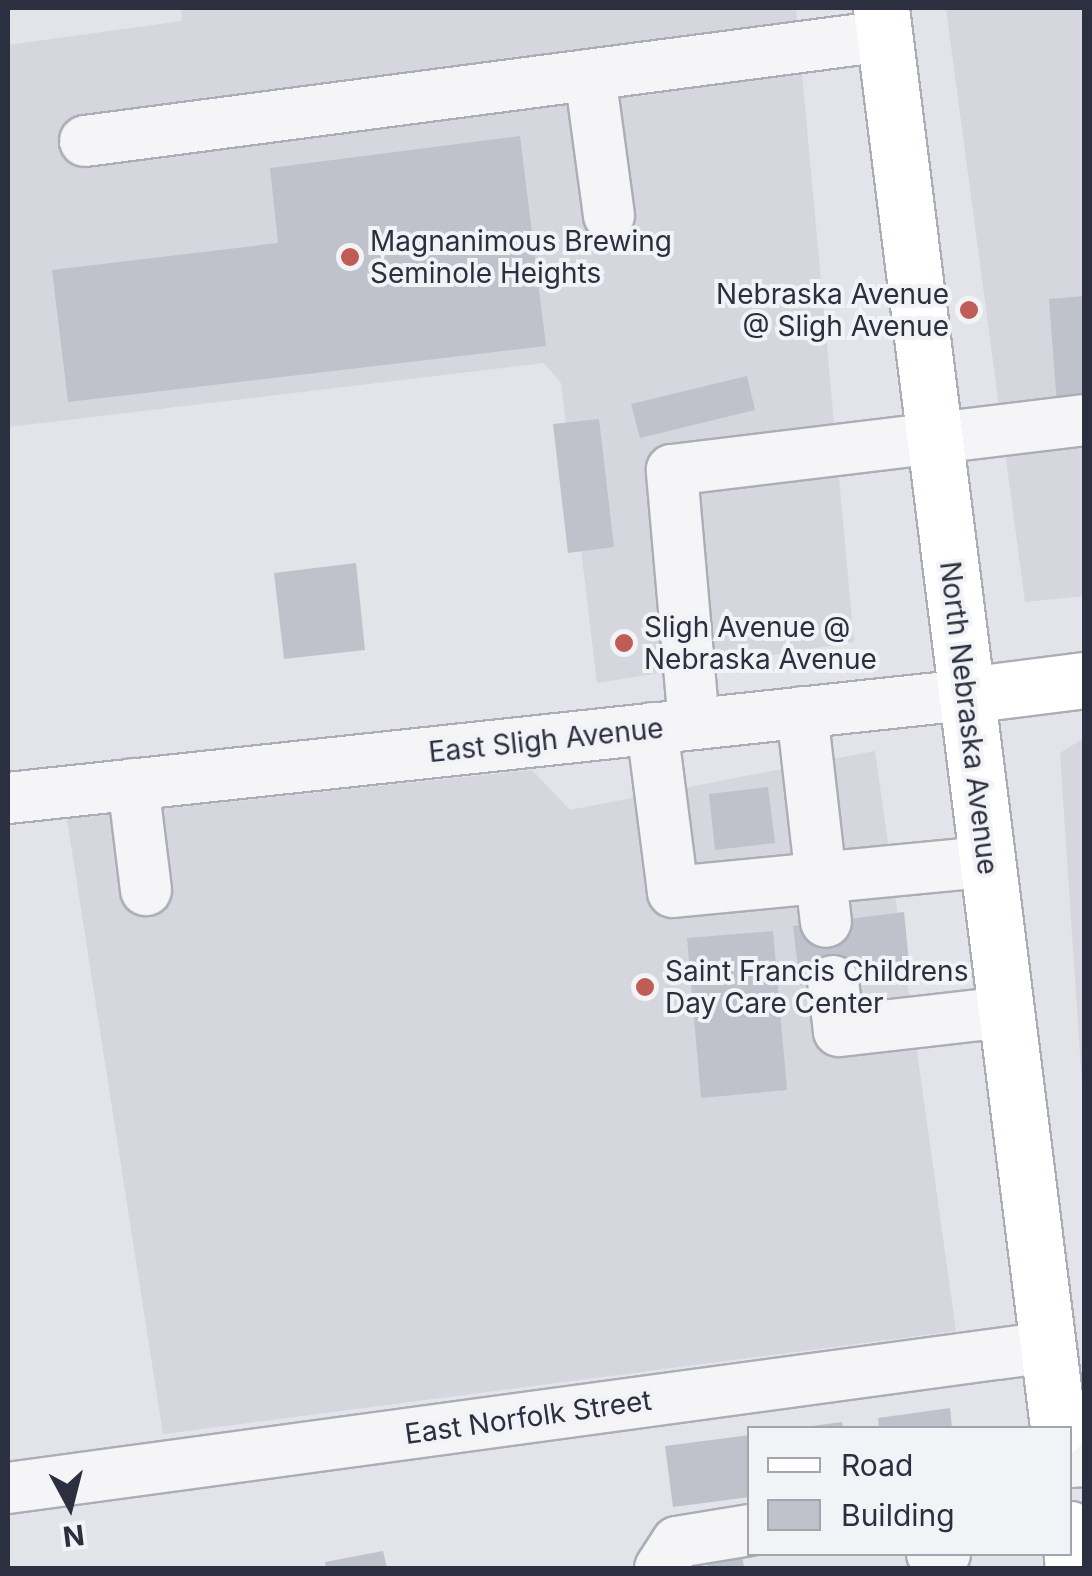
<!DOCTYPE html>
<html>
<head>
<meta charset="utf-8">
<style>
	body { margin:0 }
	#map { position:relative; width:1092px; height:1576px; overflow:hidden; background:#e2e4e9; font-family:Inter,sans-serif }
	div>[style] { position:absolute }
	.built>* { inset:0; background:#d5d6de }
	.building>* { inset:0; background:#c0c2cb }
	.roads { filter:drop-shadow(2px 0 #abaeb6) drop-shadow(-2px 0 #abaeb6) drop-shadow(0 2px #abaeb6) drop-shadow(0 -2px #abaeb6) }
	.minor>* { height:50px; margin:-25px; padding:0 25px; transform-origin:25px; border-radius:25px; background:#f5f5f8 }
	.major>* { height:55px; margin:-27.5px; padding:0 27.5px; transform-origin:27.5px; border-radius:27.5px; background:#fff }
	.dots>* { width:28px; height:28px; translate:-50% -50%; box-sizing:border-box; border:5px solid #f2f3f7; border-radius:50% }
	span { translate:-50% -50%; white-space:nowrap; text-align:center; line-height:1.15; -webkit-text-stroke:8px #f2f3f7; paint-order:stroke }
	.poi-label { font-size:28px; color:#2c2f3f }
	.left { translate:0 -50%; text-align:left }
	.right { translate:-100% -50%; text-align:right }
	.street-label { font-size:28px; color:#2c2f3f }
	.frame { position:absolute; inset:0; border:10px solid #2c2f3f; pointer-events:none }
	.legend { position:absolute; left:747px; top:1426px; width:325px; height:130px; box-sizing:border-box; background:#f2f3f7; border:2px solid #a3a5ad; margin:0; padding:12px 18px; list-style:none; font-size:30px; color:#2c2f3f }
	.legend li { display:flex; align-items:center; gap:20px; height:50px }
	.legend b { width:50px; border:2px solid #a3a5ad }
	.north { position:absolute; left:20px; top:1456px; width:100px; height:100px; -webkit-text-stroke:8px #f2f3f7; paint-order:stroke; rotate:173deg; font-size:28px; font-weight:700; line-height:40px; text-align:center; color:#2c2f3f }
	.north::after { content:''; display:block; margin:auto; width:35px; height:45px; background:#2c2f3f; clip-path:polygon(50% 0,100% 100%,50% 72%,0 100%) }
</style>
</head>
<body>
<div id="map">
	<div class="built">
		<i style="clip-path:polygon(181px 8px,796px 8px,854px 642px,597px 683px,561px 383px,544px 363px,8px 427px,8px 45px,182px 21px)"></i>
		<i style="clip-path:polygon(946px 8px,1084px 8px,1084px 596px,1025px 602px)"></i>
		<i style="clip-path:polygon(1084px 738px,1084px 1114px,1060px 753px)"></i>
		<i style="clip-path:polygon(875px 751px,956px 1331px,163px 1434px,67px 819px,532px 770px,570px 810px)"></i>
	</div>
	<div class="building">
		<i style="clip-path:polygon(520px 136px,546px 346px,68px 402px,52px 270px,278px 243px,270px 168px)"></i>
		<i style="clip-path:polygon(1084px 296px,1084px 403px,1057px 405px,1049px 299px)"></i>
		<i style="clip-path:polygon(747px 376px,755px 410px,640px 438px,631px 404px)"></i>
		<i style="clip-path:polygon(599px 419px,614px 547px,568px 553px,553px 424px)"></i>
		<i style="clip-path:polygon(356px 563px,365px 650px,284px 659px,274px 573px)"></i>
		<i style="clip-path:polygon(768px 787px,775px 843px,715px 850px,709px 794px)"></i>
		<i style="clip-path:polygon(904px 912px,910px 972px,800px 985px,793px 926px)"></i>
		<i style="clip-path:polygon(773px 931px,787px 1090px,701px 1098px,687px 938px)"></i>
		<i style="clip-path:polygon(950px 1408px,952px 1428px,879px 1428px,878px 1418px)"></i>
		<i style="clip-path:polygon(842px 1422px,843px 1428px,812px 1428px,812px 1426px)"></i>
		<i style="clip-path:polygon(750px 1435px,750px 1497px,673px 1507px,665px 1446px)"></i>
		<i style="clip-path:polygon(741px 1545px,744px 1568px,708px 1568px,705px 1551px)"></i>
		<i style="clip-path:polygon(383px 1551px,387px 1568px,326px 1568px,325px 1562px)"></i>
	</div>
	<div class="roads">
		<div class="minor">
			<i style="left:590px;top:75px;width:142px;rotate:82.3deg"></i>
			<i style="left:85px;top:141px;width:807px;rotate:-7.48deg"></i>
			<i style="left:802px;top:712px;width:211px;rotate:83.5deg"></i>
			<i style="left:694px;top:724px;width:255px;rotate:-95deg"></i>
			<i style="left:672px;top:470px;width:415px;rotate:-6.9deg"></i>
			<i style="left:652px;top:728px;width:165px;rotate:82.7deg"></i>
			<i style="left:673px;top:892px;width:315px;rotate:-5.5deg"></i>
			<i style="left:133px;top:784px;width:107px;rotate:83deg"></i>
			<i style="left:8px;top:798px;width:964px;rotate:-6.14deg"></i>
			<i style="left:833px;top:981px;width:50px;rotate:83.2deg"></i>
			<i style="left:839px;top:1031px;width:168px;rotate:-6.5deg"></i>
			<i style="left:1070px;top:1462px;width:14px;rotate:-4deg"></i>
			<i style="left:8px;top:1488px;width:1050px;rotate:-7.72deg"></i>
			<i style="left:932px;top:1554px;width:13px"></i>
			<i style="left:660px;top:1568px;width:31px;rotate:-57deg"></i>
			<i style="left:677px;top:1542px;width:74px;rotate:-9.3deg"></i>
		</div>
		<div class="major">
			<i style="left:881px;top:8px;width:1431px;rotate:82.89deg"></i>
			<i style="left:966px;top:695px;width:119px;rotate:-7.2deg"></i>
			<i style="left:1070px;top:1529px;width:39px;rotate:86deg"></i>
		</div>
	</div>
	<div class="dots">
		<i style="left:350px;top:257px;background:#c05c56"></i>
		<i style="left:969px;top:310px;background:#c05c56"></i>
		<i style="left:624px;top:643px;background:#c05c56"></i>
		<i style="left:645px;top:987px;background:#c05c56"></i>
	</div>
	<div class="poi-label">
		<span class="left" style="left:370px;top:257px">Magnanimous Brewing<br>Seminole Heights</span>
		<span class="right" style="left:949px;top:310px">Nebraska Avenue<br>@ Sligh Avenue</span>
		<span class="left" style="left:644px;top:643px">Sligh Avenue @<br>Nebraska Avenue</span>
		<span class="left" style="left:665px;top:987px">Saint Francis Childrens<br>Day Care Center</span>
	</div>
	<div class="street-label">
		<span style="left:969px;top:718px;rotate:83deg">North Nebraska Avenue</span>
		<span style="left:546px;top:740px;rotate:-6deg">East Sligh Avenue</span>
		<span style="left:528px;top:1417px;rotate:-8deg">East Norfolk Street</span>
	</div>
	<div class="frame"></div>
	<ul class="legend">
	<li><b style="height:12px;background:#fff"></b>Road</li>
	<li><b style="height:28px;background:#c0c2cb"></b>Building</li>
	</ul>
	<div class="north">N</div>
</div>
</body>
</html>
